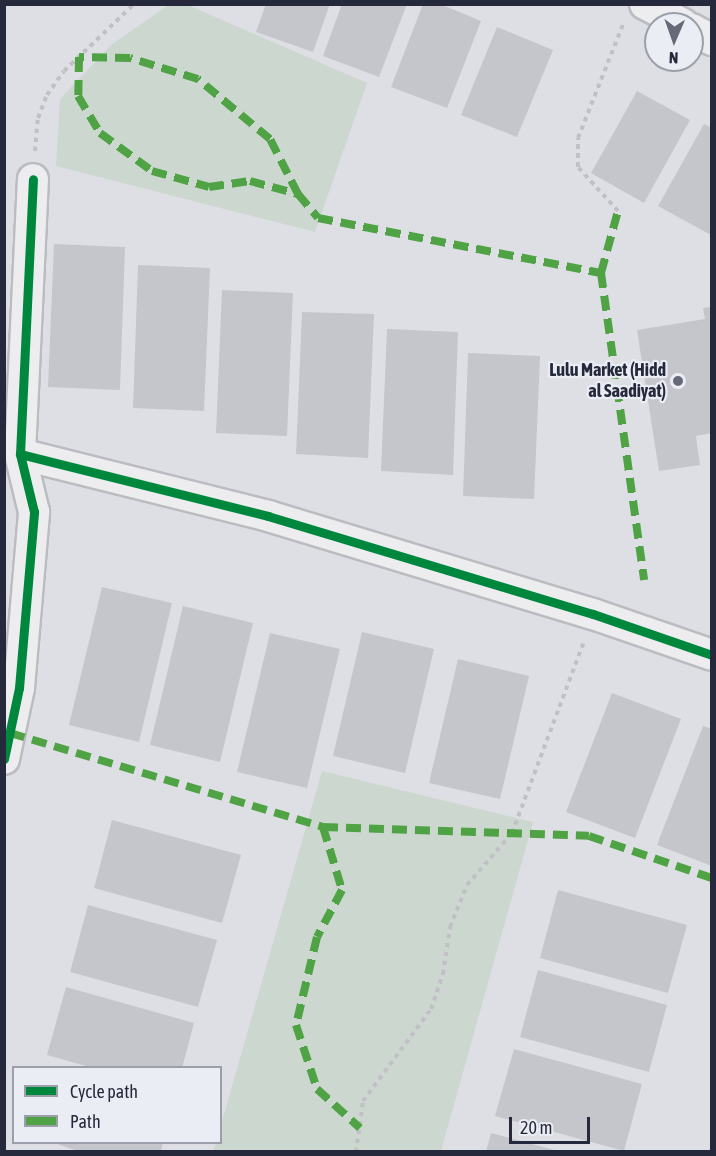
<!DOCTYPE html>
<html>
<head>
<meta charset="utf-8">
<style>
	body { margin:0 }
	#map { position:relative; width:716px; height:1156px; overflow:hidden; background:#dedfe4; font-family:"Asap Condensed",sans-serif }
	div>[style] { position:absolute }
	.green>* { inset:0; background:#ccd7cf }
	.building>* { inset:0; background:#c5c6cc }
	.path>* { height:4px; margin-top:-2px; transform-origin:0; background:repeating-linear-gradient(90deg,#c0c0c6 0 4.5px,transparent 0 9px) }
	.roads { filter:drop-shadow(2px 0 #bbbcc0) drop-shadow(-2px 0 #bbbcc0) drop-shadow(0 2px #bbbcc0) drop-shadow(0 -2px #bbbcc0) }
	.minor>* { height:30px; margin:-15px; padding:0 15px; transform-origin:15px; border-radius:15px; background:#ededf0 }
	.quiet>* { height:8px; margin-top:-4px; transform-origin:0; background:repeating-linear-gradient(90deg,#50a345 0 15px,transparent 0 23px) }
	.cycleway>* { height:9px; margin:-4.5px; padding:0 4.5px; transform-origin:4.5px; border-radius:4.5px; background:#00873e }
	.dots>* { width:16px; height:16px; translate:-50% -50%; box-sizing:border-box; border:3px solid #ebedf4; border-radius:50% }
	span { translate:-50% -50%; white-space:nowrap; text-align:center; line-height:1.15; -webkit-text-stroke:4.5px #ebedf4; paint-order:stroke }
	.poi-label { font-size:18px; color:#26293c; font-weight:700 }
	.right { translate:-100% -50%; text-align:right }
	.frame { position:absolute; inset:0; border:6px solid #26293c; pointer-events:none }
	.legend { position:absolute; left:12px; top:1066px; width:210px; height:78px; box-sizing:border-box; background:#ebedf4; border:2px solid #9c9faa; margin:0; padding:8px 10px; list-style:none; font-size:18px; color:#26293c }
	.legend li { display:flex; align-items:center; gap:12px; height:30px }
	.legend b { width:30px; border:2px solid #9c9faa }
	.north { position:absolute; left:644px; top:12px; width:60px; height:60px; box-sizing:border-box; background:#ebedf4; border:2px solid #9c9faa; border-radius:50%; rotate:182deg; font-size:16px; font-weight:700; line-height:24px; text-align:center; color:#26293c }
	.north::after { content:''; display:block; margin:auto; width:21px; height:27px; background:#666977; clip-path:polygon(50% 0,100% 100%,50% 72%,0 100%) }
	.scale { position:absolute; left:509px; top:1117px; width:81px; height:27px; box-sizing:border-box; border:3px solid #26293c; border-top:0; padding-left:8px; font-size:18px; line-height:21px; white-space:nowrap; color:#26293c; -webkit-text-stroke:4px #ebedf4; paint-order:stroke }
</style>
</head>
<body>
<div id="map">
	<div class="green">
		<i style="clip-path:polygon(170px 4px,188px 5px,367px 83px,315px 232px,56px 166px,60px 99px,111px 45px)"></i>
		<i style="clip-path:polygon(322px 771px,533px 822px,441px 1151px,213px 1151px,216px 1143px,220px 1142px,221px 1125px)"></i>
	</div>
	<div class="building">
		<i style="clip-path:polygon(266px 4px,330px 4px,313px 52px,256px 32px)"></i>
		<i style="clip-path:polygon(342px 4px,407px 4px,379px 77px,323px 56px)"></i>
		<i style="clip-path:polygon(423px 4px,440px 4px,481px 21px,447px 108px,391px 87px)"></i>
		<i style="clip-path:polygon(497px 27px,553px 50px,517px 137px,461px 115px)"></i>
		<i style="clip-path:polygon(637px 91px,690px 120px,644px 203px,591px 173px)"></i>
		<i style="clip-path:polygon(704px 124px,712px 128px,711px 235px,658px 206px)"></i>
		<i style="clip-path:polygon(54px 244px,125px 247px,120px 390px,48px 387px)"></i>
		<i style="clip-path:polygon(138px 265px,210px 268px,204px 411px,133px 408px)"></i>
		<i style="clip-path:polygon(222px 290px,293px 293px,287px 436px,216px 433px)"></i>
		<i style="clip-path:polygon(712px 307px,712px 433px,696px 436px,700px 465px,659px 471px,637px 330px,705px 319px,703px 308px)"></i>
		<i style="clip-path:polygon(302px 312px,374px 314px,368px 458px,296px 454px)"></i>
		<i style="clip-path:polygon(387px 329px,458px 332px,453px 475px,381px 471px)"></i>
		<i style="clip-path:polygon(468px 353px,540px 356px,534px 499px,463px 496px)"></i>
		<i style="clip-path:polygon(102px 587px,172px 603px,139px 742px,69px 725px)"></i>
		<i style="clip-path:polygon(183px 606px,253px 623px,220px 762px,150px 745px)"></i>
		<i style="clip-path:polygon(362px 632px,434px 649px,405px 773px,333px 756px)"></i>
		<i style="clip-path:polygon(270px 633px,340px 649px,307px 788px,237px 772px)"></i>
		<i style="clip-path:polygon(458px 659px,529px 676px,500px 799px,429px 783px)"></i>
		<i style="clip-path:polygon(612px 693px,681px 719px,635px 838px,566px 812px)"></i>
		<i style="clip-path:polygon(703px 726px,712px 729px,712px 866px,657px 845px)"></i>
		<i style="clip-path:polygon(112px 820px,241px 855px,222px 923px,94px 888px)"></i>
		<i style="clip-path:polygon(558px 890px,687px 925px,668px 993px,540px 958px)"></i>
		<i style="clip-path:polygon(88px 905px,217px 940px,198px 1007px,70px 972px)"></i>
		<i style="clip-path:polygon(538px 970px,667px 1005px,649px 1072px,520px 1037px)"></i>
		<i style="clip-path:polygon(66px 987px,194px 1023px,182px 1068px,93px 1068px,47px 1055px)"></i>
		<i style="clip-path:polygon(514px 1049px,642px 1084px,624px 1151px,495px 1116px)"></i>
		<i style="clip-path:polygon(491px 1133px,558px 1151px,558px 1152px,486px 1152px)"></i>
		<i style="clip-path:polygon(51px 1142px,163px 1142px,161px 1152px,81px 1152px)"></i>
	</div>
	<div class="path">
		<i style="left:35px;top:151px;width:33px;rotate:-85deg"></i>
		<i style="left:38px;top:118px;width:25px;rotate:-69deg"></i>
		<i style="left:47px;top:95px;width:29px;rotate:-55deg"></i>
		<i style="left:64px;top:71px;width:97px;rotate:-43.7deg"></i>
		<i style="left:618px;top:211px;width:59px;rotate:-132.3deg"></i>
		<i style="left:578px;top:167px;width:29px;rotate:-90deg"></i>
		<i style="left:578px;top:138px;width:125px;rotate:-68.4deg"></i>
		<i style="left:356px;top:1152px;width:51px;rotate:-82.2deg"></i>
		<i style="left:363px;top:1101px;width:114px;rotate:-53.5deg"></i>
		<i style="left:431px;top:1009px;width:37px;rotate:-71deg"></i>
		<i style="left:443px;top:974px;width:48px;rotate:-81.5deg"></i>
		<i style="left:450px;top:927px;width:45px;rotate:-68deg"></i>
		<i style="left:467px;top:885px;width:69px;rotate:-49.1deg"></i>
		<i style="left:512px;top:833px;width:205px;rotate:-69.4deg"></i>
	</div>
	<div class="roads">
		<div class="minor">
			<i style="left:645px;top:4px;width:43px;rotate:27.8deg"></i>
			<i style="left:692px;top:29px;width:23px;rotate:29deg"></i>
			<i style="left:20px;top:454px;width:256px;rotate:14deg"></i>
			<i style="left:268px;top:516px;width:339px;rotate:16.8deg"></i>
			<i style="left:593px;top:614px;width:126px;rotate:19deg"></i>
			<i style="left:4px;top:759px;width:73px;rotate:-78.1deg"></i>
			<i style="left:19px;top:688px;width:177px;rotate:-85.1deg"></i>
			<i style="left:34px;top:512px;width:60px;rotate:-103.6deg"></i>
			<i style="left:20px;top:454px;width:275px;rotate:-87.3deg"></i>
		</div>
	</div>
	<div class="quiet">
		<i style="left:298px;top:194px;width:62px;rotate:-117deg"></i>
		<i style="left:270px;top:139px;width:94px;rotate:-140.2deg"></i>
		<i style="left:198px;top:79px;width:71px;rotate:-162.8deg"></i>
		<i style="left:130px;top:58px;width:51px;rotate:-178.9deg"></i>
		<i style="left:79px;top:57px;width:39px;rotate:91deg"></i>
		<i style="left:78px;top:96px;width:43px;rotate:59.3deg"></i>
		<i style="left:100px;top:133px;width:64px;rotate:36.2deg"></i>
		<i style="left:152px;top:171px;width:59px;rotate:15.7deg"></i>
		<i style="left:209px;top:187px;width:41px;rotate:-8.3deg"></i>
		<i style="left:250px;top:181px;width:50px;rotate:15.2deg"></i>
		<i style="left:298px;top:194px;width:31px;rotate:50deg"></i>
		<i style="left:318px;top:218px;width:288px;rotate:11deg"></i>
		<i style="left:601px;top:273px;width:310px;rotate:82deg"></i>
		<i style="left:601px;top:273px;width:64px;rotate:-74.7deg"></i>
		<i style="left:10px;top:733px;width:327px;rotate:16.7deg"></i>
		<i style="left:323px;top:827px;width:266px;rotate:1.9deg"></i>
		<i style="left:589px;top:836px;width:130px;rotate:18.9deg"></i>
		<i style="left:323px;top:827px;width:66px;rotate:73.2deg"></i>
		<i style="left:342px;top:890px;width:53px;rotate:118deg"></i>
		<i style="left:317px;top:937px;width:90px;rotate:103.4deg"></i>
		<i style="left:296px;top:1025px;width:67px;rotate:71.8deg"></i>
		<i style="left:317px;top:1089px;width:58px;rotate:42.2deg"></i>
	</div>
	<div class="cycleway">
		<i style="left:20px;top:454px;width:256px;rotate:14deg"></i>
		<i style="left:268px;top:516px;width:339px;rotate:16.8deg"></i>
		<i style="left:593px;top:614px;width:126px;rotate:19deg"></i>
		<i style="left:4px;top:759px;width:73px;rotate:-78.1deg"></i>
		<i style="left:19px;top:688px;width:177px;rotate:-85.1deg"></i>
		<i style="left:34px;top:512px;width:60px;rotate:-103.6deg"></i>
		<i style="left:20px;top:454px;width:275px;rotate:-87.3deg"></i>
	</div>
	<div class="dots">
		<i style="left:678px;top:381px;background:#666977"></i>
	</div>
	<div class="poi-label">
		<span class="right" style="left:666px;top:381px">Lulu Market (Hidd<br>al Saadiyat)</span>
	</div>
	<div class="frame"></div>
	<ul class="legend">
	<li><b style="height:8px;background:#00873e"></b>Cycle path</li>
	<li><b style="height:8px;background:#50a345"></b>Path</li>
	</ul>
	<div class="north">N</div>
	<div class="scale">20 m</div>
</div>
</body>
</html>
